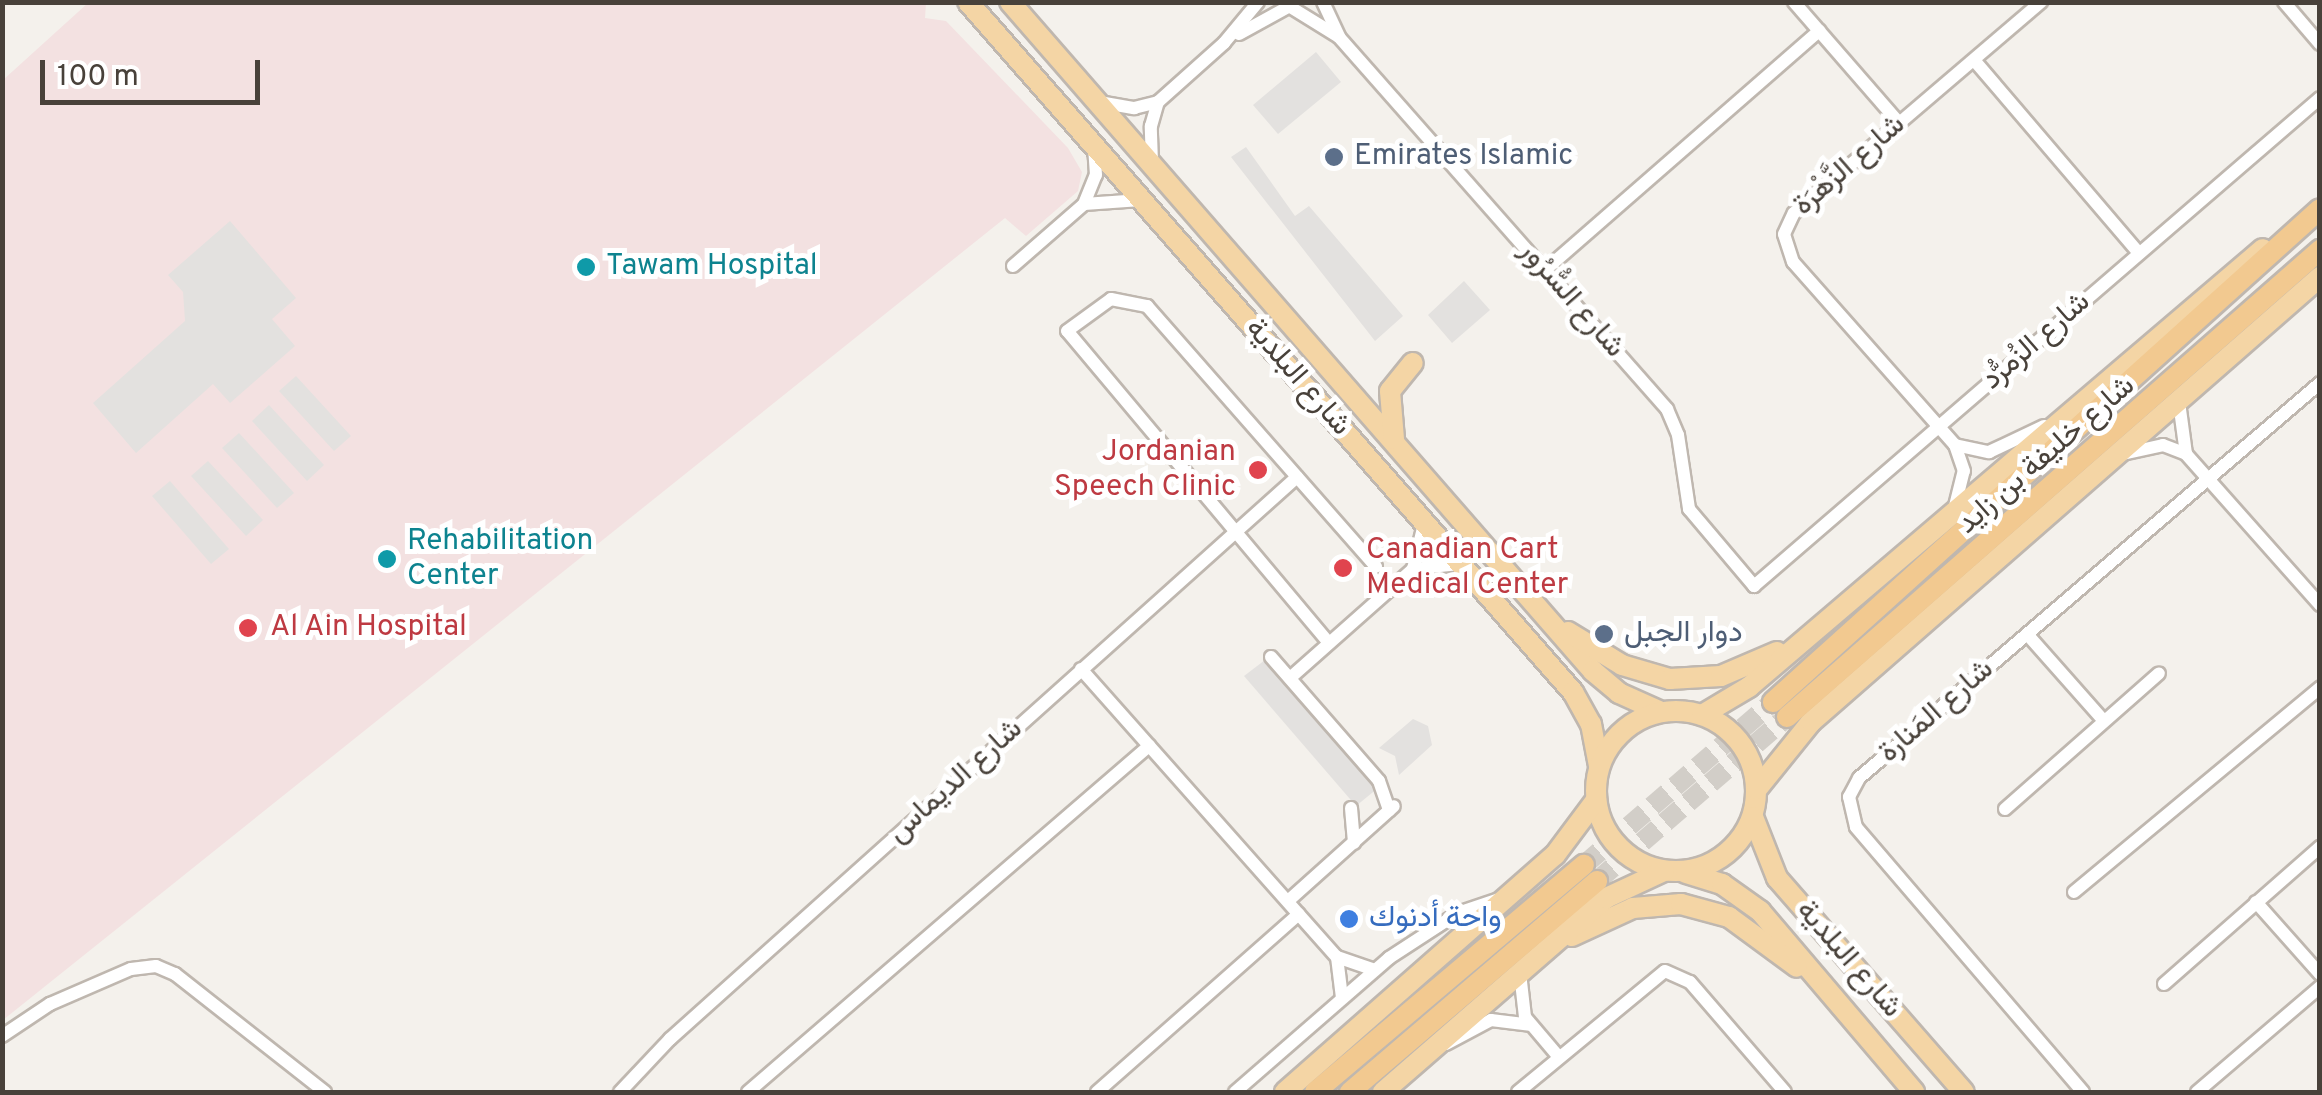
<!DOCTYPE html>
<html>
<head>
<meta charset="utf-8">
<style>
	body { margin:0 }
	#map { position:relative; width:2322px; height:1095px; overflow:hidden; background:#f4f1ec; font-family:Overpass,Vazirmatn,sans-serif }
	div>[style] { position:absolute }
	.medical>* { inset:0; background:#f3e1e1 }
	.parking>* { inset:0; background:#e3e1df }
	.trunk-tunnel>* { height:20px; margin-top:-10px; transform-origin:0; background:repeating-linear-gradient(90deg,#d2cec8 0 20px,transparent 0 30px) }
	.roads { filter:drop-shadow(2px 0 #bfb7af) drop-shadow(-2px 0 #bfb7af) drop-shadow(0 2px #bfb7af) drop-shadow(0 -2px #bfb7af) }
	.minor>* { height:12px; margin:-6px; padding:0 6px; transform-origin:6px; border-radius:6px; background:#fff }
	.primary>* { height:20px; margin:-10px; padding:0 10px; transform-origin:10px; border-radius:10px; background:#f4d5a5 }
	.primary>.ring { margin:-10px; padding:0; box-sizing:content-box; background:none; border:20px solid #f4d5a5; border-radius:50% }
	.trunk>* { height:20px; margin:-10px; padding:0 10px; transform-origin:10px; border-radius:10px; background:#f2c990 }
	.dots>* { width:28px; height:28px; translate:-50% -50%; box-sizing:border-box; border:5px solid #fff; border-radius:50% }
	span { translate:-50% -50%; white-space:nowrap; text-align:center; line-height:1.15; -webkit-text-stroke:10px #fff; paint-order:stroke }
	.service-label { font-size:30px; color:#4e5e75 }
	.left { translate:0 -50%; text-align:left }
	.street-label { font-size:30px; color:#48413a }
	.culture-label { font-size:30px; color:#0d838f }
	.health-label { font-size:30px; color:#be3a42 }
	.right { translate:-100% -50%; text-align:right }
	.shop-label { font-size:30px; color:#366cbe }
	.frame { position:absolute; inset:0; border:5px solid #48413a; pointer-events:none }
	.scale { position:absolute; left:40px; top:60px; width:220px; height:45px; box-sizing:border-box; border:5px solid #48413a; border-top:0; padding-left:12px; font-size:30px; line-height:35px; white-space:nowrap; color:#48413a; -webkit-text-stroke:8px #fff; paint-order:stroke }
</style>
</head>
<body>
<div id="map">
	<div class="medical">
		<i style="clip-path:polygon(88px 3px,926px 3px,925px 18px,946px 21px,1068px 148px,1082px 172px,1078px 191px,1026px 236px,1005px 218px,3px 1020px,3px 80px)"></i>
	</div>
	<div class="parking">
		<i style="clip-path:polygon(1316px 52px,1341px 82px,1278px 134px,1253px 105px)"></i>
		<i style="clip-path:polygon(1246px 147px,1295px 216px,1309px 206px,1403px 316px,1375px 341px,1231px 157px)"></i>
		<i style="clip-path:polygon(230px 221px,296px 298px,272px 319px,295px 346px,230px 403px,213px 384px,136px 453px,93px 403px,185px 321px,183px 292px,168px 275px)"></i>
		<i style="clip-path:polygon(1464px 281px,1490px 310px,1452px 343px,1428px 315px)"></i>
		<i style="clip-path:polygon(296px 376px,351px 436px,334px 451px,279px 391px)"></i>
		<i style="clip-path:polygon(269px 405px,324px 465px,307px 481px,252px 421px)"></i>
		<i style="clip-path:polygon(239px 433px,294px 493px,277px 508px,222px 448px)"></i>
		<i style="clip-path:polygon(208px 461px,263px 520px,246px 536px,191px 476px)"></i>
		<i style="clip-path:polygon(170px 481px,229px 549px,211px 564px,152px 496px)"></i>
		<i style="clip-path:polygon(1265px 660px,1378px 788px,1356px 806px,1244px 676px)"></i>
		<i style="clip-path:polygon(1413px 719px,1428px 726px,1432px 745px,1399px 775px,1395px 756px,1379px 748px)"></i>
	</div>
	<div class="trunk-tunnel">
		<i style="left:1584px;top:865px;width:250px;rotate:-40.8deg"></i>
		<i style="left:1597px;top:881px;width:251px;rotate:-40.8deg"></i>
	</div>
	<div class="roads">
		<div class="minor">
			<i style="left:1323px;top:2px;width:38px;rotate:65deg"></i>
			<i style="left:1339px;top:37px;width:496px;rotate:48.6deg"></i>
			<i style="left:1667px;top:409px;width:28px;rotate:67deg"></i>
			<i style="left:1678px;top:435px;width:75px;rotate:81.5deg"></i>
			<i style="left:1689px;top:509px;width:101px;rotate:49.8deg"></i>
			<i style="left:1754px;top:586px;width:747px;rotate:-40.77deg"></i>
			<i style="left:1794px;top:2px;width:160px;rotate:49deg"></i>
			<i style="left:2284px;top:2px;width:55px;rotate:49.4deg"></i>
			<i style="left:1292px;top:8px;width:55px;rotate:31.7deg"></i>
			<i style="left:1239px;top:34px;width:56px;rotate:-28.9deg"></i>
			<i style="left:1974px;top:60px;width:254px;rotate:49.5deg"></i>
			<i style="left:1099px;top:102px;width:36px;rotate:10deg"></i>
			<i style="left:1134px;top:108px;width:25px;rotate:-14deg"></i>
			<i style="left:1158px;top:102px;width:89px;rotate:-41.8deg"></i>
			<i style="left:1224px;top:43px;width:53px;rotate:-50.3deg"></i>
			<i style="left:1152px;top:163px;width:37px;rotate:-92deg"></i>
			<i style="left:1151px;top:126px;width:25px;rotate:-74deg"></i>
			<i style="left:1084px;top:204px;width:57px;rotate:-4deg"></i>
			<i style="left:1013px;top:266px;width:94px;rotate:-41.1deg"></i>
			<i style="left:1084px;top:204px;width:31px;rotate:-68deg"></i>
			<i style="left:1096px;top:175px;width:26px;rotate:-94deg"></i>
			<i style="left:1545px;top:270px;width:364px;rotate:-41.1deg"></i>
			<i style="left:2179px;top:402px;width:52px;rotate:82.3deg"></i>
			<i style="left:1955px;top:445px;width:35px;rotate:12deg"></i>
			<i style="left:1989px;top:452px;width:61px;rotate:-25.3deg"></i>
			<i style="left:2118px;top:455px;width:46px;rotate:-12.5deg"></i>
			<i style="left:2163px;top:445px;width:25px;rotate:21deg"></i>
			<i style="left:2186px;top:454px;width:202px;rotate:48.4deg"></i>
			<i style="left:1955px;top:506px;width:36px;rotate:-76deg"></i>
			<i style="left:1964px;top:471px;width:28px;rotate:-109deg"></i>
			<i style="left:1955px;top:445px;width:244px;rotate:-131.5deg"></i>
			<i style="left:1793px;top:262px;width:29px;rotate:-108deg"></i>
			<i style="left:1784px;top:234px;width:23px;rotate:-65deg"></i>
			<i style="left:1794px;top:213px;width:325px;rotate:-40.5deg"></i>
			<i style="left:1413px;top:569px;width:47px;rotate:-6.1deg"></i>
			<i style="left:2027px;top:634px;width:116px;rotate:48.5deg"></i>
			<i style="left:1329px;top:643px;width:407px;rotate:-130deg"></i>
			<i style="left:1067px;top:331px;width:54px;rotate:-36deg"></i>
			<i style="left:1111px;top:299px;width:37px;rotate:11deg"></i>
			<i style="left:1147px;top:306px;width:347px;rotate:48.7deg"></i>
			<i style="left:1271px;top:657px;width:164px;rotate:48.9deg"></i>
			<i style="left:1379px;top:781px;width:31px;rotate:71deg"></i>
			<i style="left:1081px;top:669px;width:385px;rotate:48.4deg"></i>
			<i style="left:1337px;top:957px;width:40px;rotate:18.9deg"></i>
			<i style="left:1290px;top:678px;width:164px;rotate:-41.5deg"></i>
			<i style="left:1413px;top:569px;width:46px;rotate:-76.3deg"></i>
			<i style="left:1351px;top:808px;width:35px;rotate:85deg"></i>
			<i style="left:2005px;top:809px;width:205px;rotate:-41.4deg"></i>
			<i style="left:2074px;top:892px;width:320px;rotate:-39.7deg"></i>
			<i style="left:1288px;top:901px;width:142px;rotate:-41.9deg"></i>
			<i style="left:2256px;top:902px;width:96px;rotate:48.4deg"></i>
			<i style="left:1337px;top:957px;width:39px;rotate:83deg"></i>
			<i style="left:1520px;top:973px;width:44px;rotate:83.5deg"></i>
			<i style="left:1525px;top:1017px;width:51px;rotate:49.8deg"></i>
			<i style="left:2164px;top:984px;width:208px;rotate:-41.3deg"></i>
			<i style="left:2px;top:1036px;width:58px;rotate:-33.7deg"></i>
			<i style="left:50px;top:1004px;width:88px;rotate:-23.4deg"></i>
			<i style="left:131px;top:969px;width:25px;rotate:-7deg"></i>
			<i style="left:156px;top:966px;width:21px;rotate:23deg"></i>
			<i style="left:175px;top:974px;width:191px;rotate:38.2deg"></i>
			<i style="left:1446px;top:1044px;width:51px;rotate:-28.1deg"></i>
			<i style="left:1491px;top:1020px;width:39px;rotate:7deg"></i>
			<i style="left:620px;top:1092px;width:73px;rotate:-46.7deg"></i>
			<i style="left:670px;top:1039px;width:842px;rotate:-41.87deg"></i>
			<i style="left:748px;top:1092px;width:530px;rotate:-40.79deg"></i>
			<i style="left:1097px;top:1092px;width:269px;rotate:-41.4deg"></i>
			<i style="left:1235px;top:1092px;width:204px;rotate:-41deg"></i>
			<i style="left:1389px;top:958px;width:82px;rotate:-33.1deg"></i>
			<i style="left:1458px;top:913px;width:43px;rotate:-18.9deg"></i>
			<i style="left:1518px;top:1092px;width:190px;rotate:-39.5deg"></i>
			<i style="left:1665px;top:971px;width:27px;rotate:24deg"></i>
			<i style="left:1690px;top:982px;width:145px;rotate:49.2deg"></i>
			<i style="left:2083px;top:1092px;width:349px;rotate:-130.6deg"></i>
			<i style="left:1856px;top:827px;width:31px;rotate:-103deg"></i>
			<i style="left:1849px;top:797px;width:21px;rotate:-62deg"></i>
			<i style="left:1859px;top:778px;width:607px;rotate:-40.59deg"></i>
			<i style="left:2197px;top:1092px;width:162px;rotate:-40.5deg"></i>
		</div>
		<div class="primary">
			<i style="left:968px;top:2px;width:918px;rotate:48.76deg"></i>
			<i style="left:1573px;top:692px;width:37px;rotate:61deg"></i>
			<i style="left:1591px;top:724px;width:43px;rotate:79.2deg"></i>
			<i style="left:1010px;top:2px;width:887px;rotate:48.93deg"></i>
			<i style="left:1593px;top:671px;width:34px;rotate:40deg"></i>
			<i style="left:1619px;top:693px;width:46px;rotate:24.3deg"></i>
			<i style="left:1394px;top:439px;width:48px;rotate:-94.8deg"></i>
			<i style="left:1390px;top:391px;width:36px;rotate:-51deg"></i>
			<i style="left:1568px;top:632px;width:63px;rotate:31.4deg"></i>
			<i style="left:1622px;top:665px;width:50px;rotate:16.3deg"></i>
			<i style="left:1670px;top:679px;width:51px;rotate:-3.4deg"></i>
			<i style="left:1721px;top:676px;width:61px;rotate:-23.2deg"></i>
			<i class="ring" style="left:1596px;top:711px;width:140px;height:140px"></i>
			<i style="left:1702px;top:715px;width:55px;rotate:-30.8deg"></i>
			<i style="left:1749px;top:687px;width:675px;rotate:-40.44deg"></i>
			<i style="left:1757px;top:789px;width:86px;rotate:-51.1deg"></i>
			<i style="left:1811px;top:722px;width:676px;rotate:-41.16deg"></i>
			<i style="left:1753px;top:817px;width:66px;rotate:68.5deg"></i>
			<i style="left:1777px;top:878px;width:284px;rotate:48.9deg"></i>
			<i style="left:1686px;top:873px;width:38px;rotate:17deg"></i>
			<i style="left:1722px;top:884px;width:47px;rotate:35.4deg"></i>
			<i style="left:1760px;top:911px;width:238px;rotate:49.6deg"></i>
			<i style="left:1572px;top:936px;width:67px;rotate:-24.7deg"></i>
			<i style="left:1633px;top:908px;width:48px;rotate:-4.8deg"></i>
			<i style="left:1681px;top:904px;width:50px;rotate:15.2deg"></i>
			<i style="left:1729px;top:917px;width:84px;rotate:36.3deg"></i>
			<i style="left:1285px;top:1092px;width:359px;rotate:-41.3deg"></i>
			<i style="left:1555px;top:855px;width:69px;rotate:-53.3deg"></i>
			<i style="left:1383px;top:1092px;width:296px;rotate:-41deg"></i>
			<i style="left:1606px;top:898px;width:64px;rotate:-25deg"></i>
		</div>
		<div class="trunk">
			<i style="left:1773px;top:702px;width:736px;rotate:-42.03deg"></i>
			<i style="left:1787px;top:717px;width:709px;rotate:-41.22deg"></i>
			<i style="left:1315px;top:1092px;width:352px;rotate:-40.2deg"></i>
			<i style="left:1350px;top:1092px;width:325px;rotate:-40.5deg"></i>
		</div>
	</div>
	<div class="dots">
		<i style="left:1334px;top:157px;background:#5c6f8a"></i>
		<i style="left:586px;top:267px;background:#0f9aa8"></i>
		<i style="left:1258px;top:470px;background:#e0444e"></i>
		<i style="left:387px;top:559px;background:#0f9aa8"></i>
		<i style="left:1343px;top:568px;background:#e0444e"></i>
		<i style="left:248px;top:628px;background:#e0444e"></i>
		<i style="left:1604px;top:634px;background:#5c6f8a"></i>
		<i style="left:1349px;top:919px;background:#3f7fe0"></i>
	</div>
	<div class="service-label">
		<span class="left" style="left:1354px;top:157px">Emirates Islamic</span>
		<span class="left" style="left:1624px;top:634px">دوار الجبل</span>
	</div>
	<div class="street-label">
		<span style="left:1850px;top:166px;rotate:-41deg">شارع الزَّهْرَة</span>
		<span style="left:1571px;top:300px;rotate:49deg">شارع السُّرُور</span>
		<span style="left:2037px;top:342px;rotate:-41deg">شارع الزُمرُّد</span>
		<span style="left:1297px;top:378px;rotate:49deg">شارع البلدية</span>
		<span style="left:2047px;top:456px;rotate:-41deg">شارع خليفة بن زايد</span>
		<span style="left:1937px;top:712px;rotate:-41deg">شارع المَنارة</span>
		<span style="left:956px;top:782px;rotate:-42deg">شارع الديماس</span>
		<span style="left:1848px;top:960px;rotate:49deg">شارع البلدية</span>
	</div>
	<div class="culture-label">
		<span class="left" style="left:606px;top:267px">Tawam Hospital</span>
		<span class="left" style="left:407px;top:559px">Rehabilitation<br>Center</span>
	</div>
	<div class="health-label">
		<span class="right" style="left:1236px;top:470px">Jordanian<br>Speech Clinic</span>
		<span class="left" style="left:1366px;top:568px">Canadian Cart<br>Medical Center</span>
		<span class="left" style="left:270px;top:628px">Al Ain Hospital</span>
	</div>
	<div class="shop-label">
		<span class="left" style="left:1369px;top:919px">واحة أدنوك</span>
	</div>
	<div class="frame"></div>
	<div class="scale">100 m</div>
</div>
</body>
</html>
